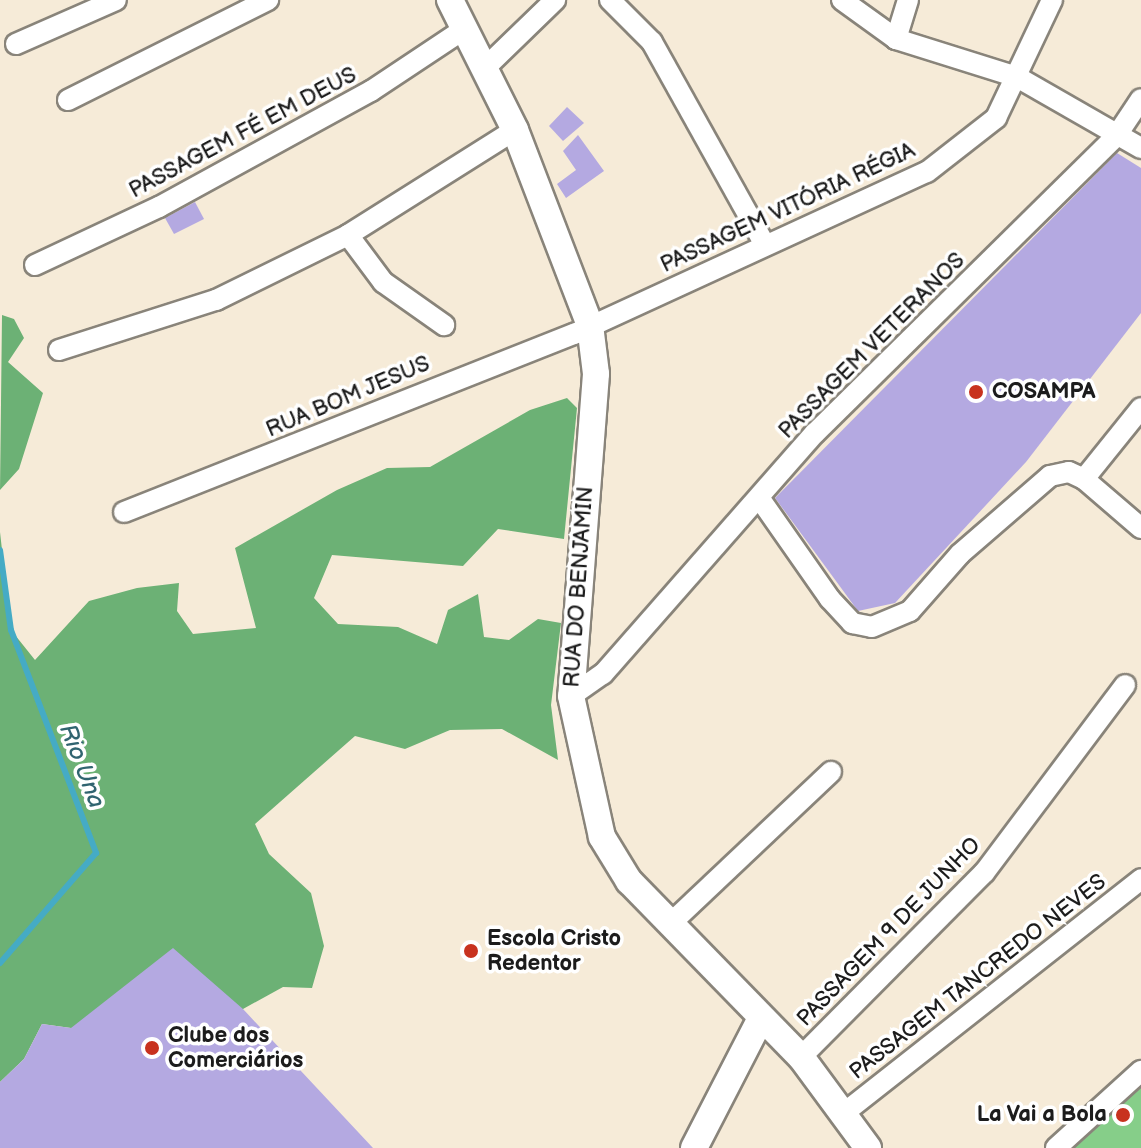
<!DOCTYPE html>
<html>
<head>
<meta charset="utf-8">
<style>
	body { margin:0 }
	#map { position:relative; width:1141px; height:1148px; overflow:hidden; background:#f6ebd8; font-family:"Balsamiq Sans",sans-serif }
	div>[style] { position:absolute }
	.green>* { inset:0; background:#86ce89 }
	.forest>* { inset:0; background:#6cb175 }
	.stream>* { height:6px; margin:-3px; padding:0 3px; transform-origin:3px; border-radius:3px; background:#45abc5 }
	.building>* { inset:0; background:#b4a9e1 }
	.roads { filter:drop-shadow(2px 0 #89847a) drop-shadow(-2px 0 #89847a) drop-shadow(0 2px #89847a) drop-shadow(0 -2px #89847a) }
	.minor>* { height:20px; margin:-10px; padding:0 10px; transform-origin:10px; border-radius:10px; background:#fff }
	.major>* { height:26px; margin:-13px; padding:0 13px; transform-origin:13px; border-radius:13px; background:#fff }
	.dots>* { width:22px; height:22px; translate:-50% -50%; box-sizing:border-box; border:4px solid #fff; border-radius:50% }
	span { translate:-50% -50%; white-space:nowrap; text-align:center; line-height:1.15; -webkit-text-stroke:7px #fff; paint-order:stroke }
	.street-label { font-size:22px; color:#1c1c1c }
	.poi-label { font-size:22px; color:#1c1c1c; font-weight:700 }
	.left { translate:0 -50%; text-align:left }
	.right { translate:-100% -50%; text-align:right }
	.water-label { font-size:24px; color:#306470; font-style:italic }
</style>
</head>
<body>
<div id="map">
	<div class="green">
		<i style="clip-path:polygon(1141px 1082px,1141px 1148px,1071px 1148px)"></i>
	</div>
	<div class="forest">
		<i style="clip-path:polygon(2px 315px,14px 319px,24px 338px,8px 362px,43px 393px,19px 469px,0 490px)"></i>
		<i style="clip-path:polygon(567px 398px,577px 408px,564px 539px,498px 529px,463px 566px,332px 555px,314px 598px,338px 624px,398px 627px,437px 644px,448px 610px,478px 594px,484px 637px,509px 640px,538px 619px,561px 623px,551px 705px,558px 760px,502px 729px,450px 730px,405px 749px,355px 736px,255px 824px,269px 854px,311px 893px,324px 946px,312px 988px,283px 987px,243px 1009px,71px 1028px,42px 1024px,24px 1059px,0 1082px,0 532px,11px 630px,35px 660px,89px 601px,137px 588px,179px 583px,177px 611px,193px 634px,256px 628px,235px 548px,337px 490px,387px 468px,430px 467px,530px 410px)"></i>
	</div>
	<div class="stream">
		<i style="left:0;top:550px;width:81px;rotate:82.2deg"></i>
		<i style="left:11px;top:630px;width:239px;rotate:69.1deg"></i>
		<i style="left:96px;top:853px;width:146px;rotate:131.1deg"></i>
	</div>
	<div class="building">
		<i style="clip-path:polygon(567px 107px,584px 123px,563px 141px,549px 126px)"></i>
		<i style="clip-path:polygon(578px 135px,604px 171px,566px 198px,557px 184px,576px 170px,563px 151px)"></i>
		<i style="clip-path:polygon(1117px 153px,1141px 168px,1141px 313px,1026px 462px,895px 603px,858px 611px,775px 498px)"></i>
		<i style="clip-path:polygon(195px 202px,204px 219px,174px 234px,165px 218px)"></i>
		<i style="clip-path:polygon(173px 948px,243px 1009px,373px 1148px,0 1148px,0 1082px,24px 1059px,42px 1024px,71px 1028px)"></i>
	</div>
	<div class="roads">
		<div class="minor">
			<i style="left:610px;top:0;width:59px;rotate:45deg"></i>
			<i style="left:652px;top:42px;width:230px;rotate:60.9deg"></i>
			<i style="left:842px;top:0;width:67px;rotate:35.8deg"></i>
			<i style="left:896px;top:39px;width:127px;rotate:17.4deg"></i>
			<i style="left:1017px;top:77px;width:143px;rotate:29.8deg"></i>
			<i style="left:896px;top:39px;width:41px;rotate:-72.9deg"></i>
			<i style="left:16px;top:44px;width:109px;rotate:-23.7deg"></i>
			<i style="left:487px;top:66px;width:95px;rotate:-44.1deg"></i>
			<i style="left:68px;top:100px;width:224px;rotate:-26.6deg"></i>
			<i style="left:348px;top:235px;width:59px;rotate:53.3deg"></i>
			<i style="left:383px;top:282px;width:75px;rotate:35.2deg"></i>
			<i style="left:35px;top:265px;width:137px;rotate:-25.1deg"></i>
			<i style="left:159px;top:207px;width:242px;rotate:-28.7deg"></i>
			<i style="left:371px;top:91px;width:114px;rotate:-33.6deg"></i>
			<i style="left:59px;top:350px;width:165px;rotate:-17.7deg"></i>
			<i style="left:216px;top:300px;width:147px;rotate:-26.2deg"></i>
			<i style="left:348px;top:235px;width:197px;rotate:-32.2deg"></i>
			<i style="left:1084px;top:479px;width:91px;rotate:-51.2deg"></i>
			<i style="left:760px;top:499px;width:122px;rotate:55deg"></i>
			<i style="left:830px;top:599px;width:33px;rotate:47deg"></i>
			<i style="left:852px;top:623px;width:20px;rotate:11deg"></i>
			<i style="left:872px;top:627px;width:41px;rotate:-22.8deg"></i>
			<i style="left:910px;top:611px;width:76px;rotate:-48.7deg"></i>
			<i style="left:960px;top:554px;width:119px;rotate:-40.9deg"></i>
			<i style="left:1050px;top:476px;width:19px;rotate:-12deg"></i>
			<i style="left:1069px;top:472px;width:17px;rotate:25deg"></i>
			<i style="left:1084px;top:479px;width:75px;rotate:40.7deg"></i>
			<i style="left:124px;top:512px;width:484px;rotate:-21.6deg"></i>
			<i style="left:574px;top:334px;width:388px;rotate:-24.7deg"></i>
			<i style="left:927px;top:172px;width:88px;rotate:-38deg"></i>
			<i style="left:996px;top:118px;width:131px;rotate:-64.6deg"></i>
			<i style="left:571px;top:696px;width:39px;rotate:-35deg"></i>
			<i style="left:603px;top:674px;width:321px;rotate:-48.7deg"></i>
			<i style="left:815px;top:433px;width:424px;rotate:-44.6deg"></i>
			<i style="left:1117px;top:135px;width:43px;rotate:-56.3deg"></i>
			<i style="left:669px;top:925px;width:223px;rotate:-43.4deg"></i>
			<i style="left:801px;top:1057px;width:260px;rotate:-45.2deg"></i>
			<i style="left:984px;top:873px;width:235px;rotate:-53.1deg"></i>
			<i style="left:844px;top:1113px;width:378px;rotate:-38.2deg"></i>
			<i style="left:1056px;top:1148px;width:115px;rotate:-42.2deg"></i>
		</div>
		<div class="major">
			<i style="left:450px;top:0;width:145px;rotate:63.4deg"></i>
			<i style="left:515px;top:130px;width:209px;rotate:69deg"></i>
			<i style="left:590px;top:325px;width:49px;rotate:83deg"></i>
			<i style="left:596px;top:374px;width:323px;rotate:94.4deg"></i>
			<i style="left:571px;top:696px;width:144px;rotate:77.6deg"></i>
			<i style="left:602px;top:837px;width:52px;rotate:58.5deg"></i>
			<i style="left:629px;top:881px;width:246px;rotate:45.7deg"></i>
			<i style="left:801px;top:1057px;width:113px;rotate:53.6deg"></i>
			<i style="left:694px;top:1148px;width:144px;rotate:-62.7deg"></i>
		</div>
	</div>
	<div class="dots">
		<i style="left:976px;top:392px;background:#c8321e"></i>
		<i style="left:471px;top:951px;background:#c8321e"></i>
		<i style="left:152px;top:1048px;background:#c8321e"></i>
		<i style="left:1123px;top:1115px;background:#c8321e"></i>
	</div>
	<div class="street-label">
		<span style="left:243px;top:133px;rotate:-28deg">PASSAGEM FÉ EM DEUS</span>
		<span style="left:788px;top:208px;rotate:-25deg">PASSAGEM VITÓRIA RÉGIA</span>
		<span style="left:872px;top:346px;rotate:-45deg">PASSAGEM VETERANOS</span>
		<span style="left:348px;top:397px;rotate:-23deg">RUA BOM JESUS</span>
		<span style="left:579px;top:587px;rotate:-86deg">RUA DO BENJAMIN</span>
		<span style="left:889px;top:932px;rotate:-46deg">PASSAGEM 9 DE JUNHO</span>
		<span style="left:978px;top:977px;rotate:-38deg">PASSAGEM TANCREDO NEVES</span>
	</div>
	<div class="poi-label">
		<span class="left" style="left:992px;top:392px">COSAMPA</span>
		<span class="left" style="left:487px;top:951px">Escola Cristo<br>Redentor</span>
		<span class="left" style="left:168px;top:1048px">Clube dos<br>Comerciários</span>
		<span class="right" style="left:1107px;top:1115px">La Vai a Bola</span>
	</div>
	<div class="water-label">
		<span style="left:82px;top:766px;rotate:69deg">Rio Una</span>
	</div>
</div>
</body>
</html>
